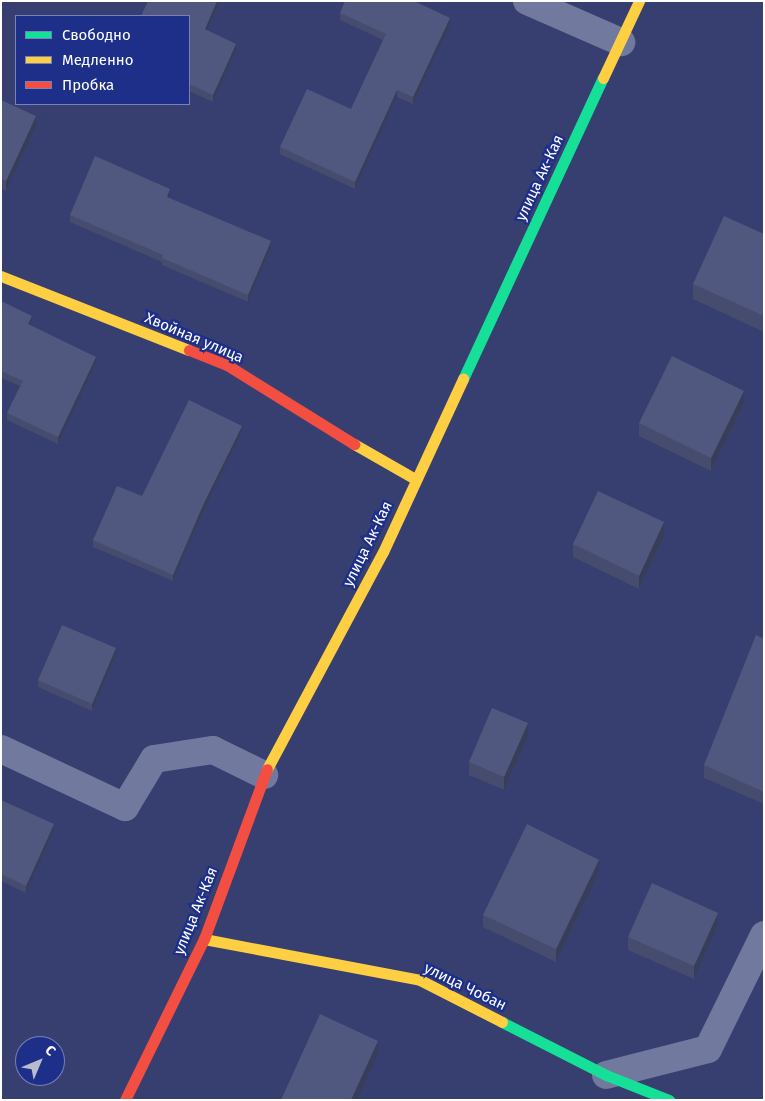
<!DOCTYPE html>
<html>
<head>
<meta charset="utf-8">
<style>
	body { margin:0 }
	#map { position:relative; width:765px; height:1101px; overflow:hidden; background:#363f70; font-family:"Fira Sans",sans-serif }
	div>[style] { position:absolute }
	.street>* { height:28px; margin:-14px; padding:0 14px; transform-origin:14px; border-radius:14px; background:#72799e }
	.fast>* { height:11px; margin:-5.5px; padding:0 5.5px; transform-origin:5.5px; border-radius:5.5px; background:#16e098 }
	.slow>* { height:11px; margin:-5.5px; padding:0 5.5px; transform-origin:5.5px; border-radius:5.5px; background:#ffcf43 }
	.jam>* { height:11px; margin:-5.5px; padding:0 5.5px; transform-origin:5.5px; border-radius:5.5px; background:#f24e42 }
	.wall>* { inset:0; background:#454c6d }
	.shaded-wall>* { inset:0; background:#383e59 }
	.building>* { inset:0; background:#50587f }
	span { translate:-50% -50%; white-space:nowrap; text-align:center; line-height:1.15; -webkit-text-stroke:4.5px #1d2f89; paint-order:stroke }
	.street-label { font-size:15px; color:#fff }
	.frame { position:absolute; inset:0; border:2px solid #fff; pointer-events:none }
	.legend { position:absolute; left:15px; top:15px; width:175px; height:90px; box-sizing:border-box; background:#1d2f89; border:1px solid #7782b8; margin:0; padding:6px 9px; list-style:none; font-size:15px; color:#fff }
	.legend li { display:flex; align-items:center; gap:10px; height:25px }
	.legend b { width:25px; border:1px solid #7782b8 }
	.north { position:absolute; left:15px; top:1036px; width:50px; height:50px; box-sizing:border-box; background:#1d2f89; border:1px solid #7782b8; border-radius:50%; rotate:45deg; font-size:14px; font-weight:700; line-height:20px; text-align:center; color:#fff }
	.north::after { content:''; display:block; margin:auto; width:18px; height:22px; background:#b9bccd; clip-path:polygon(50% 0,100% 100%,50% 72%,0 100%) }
</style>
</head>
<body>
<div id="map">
	<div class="street">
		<i style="left:527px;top:1px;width:103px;rotate:23.6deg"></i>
		<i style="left:1px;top:749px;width:137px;rotate:25.1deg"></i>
		<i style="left:125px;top:807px;width:56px;rotate:-58.9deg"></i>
		<i style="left:154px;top:759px;width:60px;rotate:-8.7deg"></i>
		<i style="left:213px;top:750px;width:57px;rotate:26.1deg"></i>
		<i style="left:606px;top:1075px;width:105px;rotate:-14.3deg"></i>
		<i style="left:708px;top:1049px;width:127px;rotate:-63.8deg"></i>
	</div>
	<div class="fast">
		<i style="left:463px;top:379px;width:332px;rotate:-65.1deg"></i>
		<i style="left:502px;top:1022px;width:117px;rotate:27deg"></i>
		<i style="left:606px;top:1075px;width:68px;rotate:21.6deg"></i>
	</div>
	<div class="slow">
		<i style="left:603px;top:78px;width:85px;rotate:-64.9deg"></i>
		<i style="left:1px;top:276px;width:202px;rotate:21.5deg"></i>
		<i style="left:354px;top:444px;width:70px;rotate:29.8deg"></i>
		<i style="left:267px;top:769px;width:246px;rotate:-61.9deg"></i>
		<i style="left:383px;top:552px;width:191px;rotate:-65.2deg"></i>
		<i style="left:204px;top:939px;width:220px;rotate:10.7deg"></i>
		<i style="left:420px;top:980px;width:92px;rotate:27.1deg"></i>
	</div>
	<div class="jam">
		<i style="left:189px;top:350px;width:41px;rotate:21.5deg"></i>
		<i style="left:227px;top:365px;width:150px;rotate:31.9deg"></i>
		<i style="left:125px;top:1100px;width:179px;rotate:-63.9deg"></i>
		<i style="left:204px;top:939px;width:181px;rotate:-69.7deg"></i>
	</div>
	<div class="wall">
		<i style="clip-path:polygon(147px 1px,220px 1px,207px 30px,236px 51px,213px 102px,189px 91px,189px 16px)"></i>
		<i style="clip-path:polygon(340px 13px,450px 25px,413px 104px,397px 97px,355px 189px,280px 154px,280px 147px,351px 109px,383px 40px,340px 20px)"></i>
		<i style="clip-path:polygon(1px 100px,36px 126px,6px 191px,1px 189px)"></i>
		<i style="clip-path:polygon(170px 196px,169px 198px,271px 248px,248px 302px,162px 265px,162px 262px,70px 222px,70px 215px)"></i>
		<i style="clip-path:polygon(764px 234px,764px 332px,693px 299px,693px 284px)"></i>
		<i style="clip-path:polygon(1px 301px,32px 322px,30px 326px,96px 364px,58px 444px,7px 420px,7px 413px,20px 386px,1px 378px)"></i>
		<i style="clip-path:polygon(744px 404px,711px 471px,639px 436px,639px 423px)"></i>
		<i style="clip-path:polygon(242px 433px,203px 512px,173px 581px,93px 547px,93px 540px,142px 496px)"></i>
		<i style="clip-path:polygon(664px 535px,639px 589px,573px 557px,573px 544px)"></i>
		<i style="clip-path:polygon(764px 639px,764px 804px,704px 778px,704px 765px)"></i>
		<i style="clip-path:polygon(116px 655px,92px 711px,38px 687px,38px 680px)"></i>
		<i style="clip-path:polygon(528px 736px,504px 790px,469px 775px,469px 762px)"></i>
		<i style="clip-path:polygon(1px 800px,54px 831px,26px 893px,1px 881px)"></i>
		<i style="clip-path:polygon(599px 872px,556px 962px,483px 927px,483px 915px)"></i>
		<i style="clip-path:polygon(718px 925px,694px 979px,628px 950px,628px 937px)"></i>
	</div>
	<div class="shaded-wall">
		<i style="clip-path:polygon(217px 1px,220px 1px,205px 36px,205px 29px)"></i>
		<i style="clip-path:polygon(450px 18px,450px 25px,413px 104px,413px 97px)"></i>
		<i style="clip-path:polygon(236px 44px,236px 51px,213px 102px,213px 95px)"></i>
		<i style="clip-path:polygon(397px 90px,397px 97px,355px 189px,355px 182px)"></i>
		<i style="clip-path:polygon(36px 116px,36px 126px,6px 191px,6px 181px)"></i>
		<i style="clip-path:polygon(170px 189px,170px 196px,167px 203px,167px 197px)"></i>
		<i style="clip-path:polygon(271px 241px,271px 248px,248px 302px,248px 295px)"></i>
		<i style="clip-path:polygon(32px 316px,32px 322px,28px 331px,28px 324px)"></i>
		<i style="clip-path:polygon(96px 357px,96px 364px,58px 444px,58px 437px)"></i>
		<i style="clip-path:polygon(744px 391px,744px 404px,711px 471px,711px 458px)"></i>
		<i style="clip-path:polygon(242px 426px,242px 433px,203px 512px,173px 581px,173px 575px,203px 505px)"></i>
		<i style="clip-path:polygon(664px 522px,664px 535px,639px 589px,639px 576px)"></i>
		<i style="clip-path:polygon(116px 648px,116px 655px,92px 711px,92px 704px)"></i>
		<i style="clip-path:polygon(528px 723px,528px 736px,504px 790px,504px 777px)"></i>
		<i style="clip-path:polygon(54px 824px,54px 831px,26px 893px,26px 886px)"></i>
		<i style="clip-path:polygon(599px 860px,599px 872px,556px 962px,556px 949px)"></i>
		<i style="clip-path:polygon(718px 913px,718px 925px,694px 979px,694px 966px)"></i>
		<i style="clip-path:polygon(378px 1041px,378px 1054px,357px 1100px,351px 1100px)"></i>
	</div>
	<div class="building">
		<i style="clip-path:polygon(148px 1px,217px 1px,205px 29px,236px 44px,213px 95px,189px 84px,189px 16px,141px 16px)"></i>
		<i style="clip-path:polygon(345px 1px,414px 1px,450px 18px,413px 97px,397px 90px,355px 182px,280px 147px,307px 89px,351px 109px,386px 34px,340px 13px)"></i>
		<i style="clip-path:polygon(1px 100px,36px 116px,6px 181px,1px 179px)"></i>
		<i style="clip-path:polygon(95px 156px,170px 189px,167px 197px,271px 241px,248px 295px,162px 258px,163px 255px,70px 215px)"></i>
		<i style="clip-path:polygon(724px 216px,764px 234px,764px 316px,693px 284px)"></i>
		<i style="clip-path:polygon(1px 301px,32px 316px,28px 324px,96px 357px,58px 437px,7px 413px,23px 381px,1px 371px)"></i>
		<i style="clip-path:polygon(672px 356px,744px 391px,711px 458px,639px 423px)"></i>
		<i style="clip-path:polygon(189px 400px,242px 426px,203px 505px,173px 575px,93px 540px,117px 486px,142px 496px)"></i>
		<i style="clip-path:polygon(598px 491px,664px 522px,639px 576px,573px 544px)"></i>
		<i style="clip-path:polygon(62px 625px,116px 648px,92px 704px,38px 680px)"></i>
		<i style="clip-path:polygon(756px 635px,764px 639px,764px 792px,704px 765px)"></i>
		<i style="clip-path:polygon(492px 708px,528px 723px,504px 777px,469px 762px)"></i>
		<i style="clip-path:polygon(1px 800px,54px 824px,26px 886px,1px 874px)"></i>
		<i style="clip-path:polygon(527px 824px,599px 860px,556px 949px,483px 915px)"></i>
		<i style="clip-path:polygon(652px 883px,718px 913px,694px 966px,628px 937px)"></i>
		<i style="clip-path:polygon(320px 1014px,378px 1041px,351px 1100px,281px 1100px)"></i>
	</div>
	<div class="street-label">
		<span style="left:540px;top:178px;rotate:-65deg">улица Ак-Кая</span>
		<span style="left:194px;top:338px;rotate:23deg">Хвойная улица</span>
		<span style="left:368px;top:544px;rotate:-64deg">улица Ак-Кая</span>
		<span style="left:196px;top:911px;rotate:-68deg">улица Ак-Кая</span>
		<span style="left:465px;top:987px;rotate:26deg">улица Чобан</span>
	</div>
	<div class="frame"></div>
	<ul class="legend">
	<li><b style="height:6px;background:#16e098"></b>Свободно</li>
	<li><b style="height:6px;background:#ffcf43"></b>Медленно</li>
	<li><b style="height:6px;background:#f24e42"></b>Пробка</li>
	</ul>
	<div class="north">С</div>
</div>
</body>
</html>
